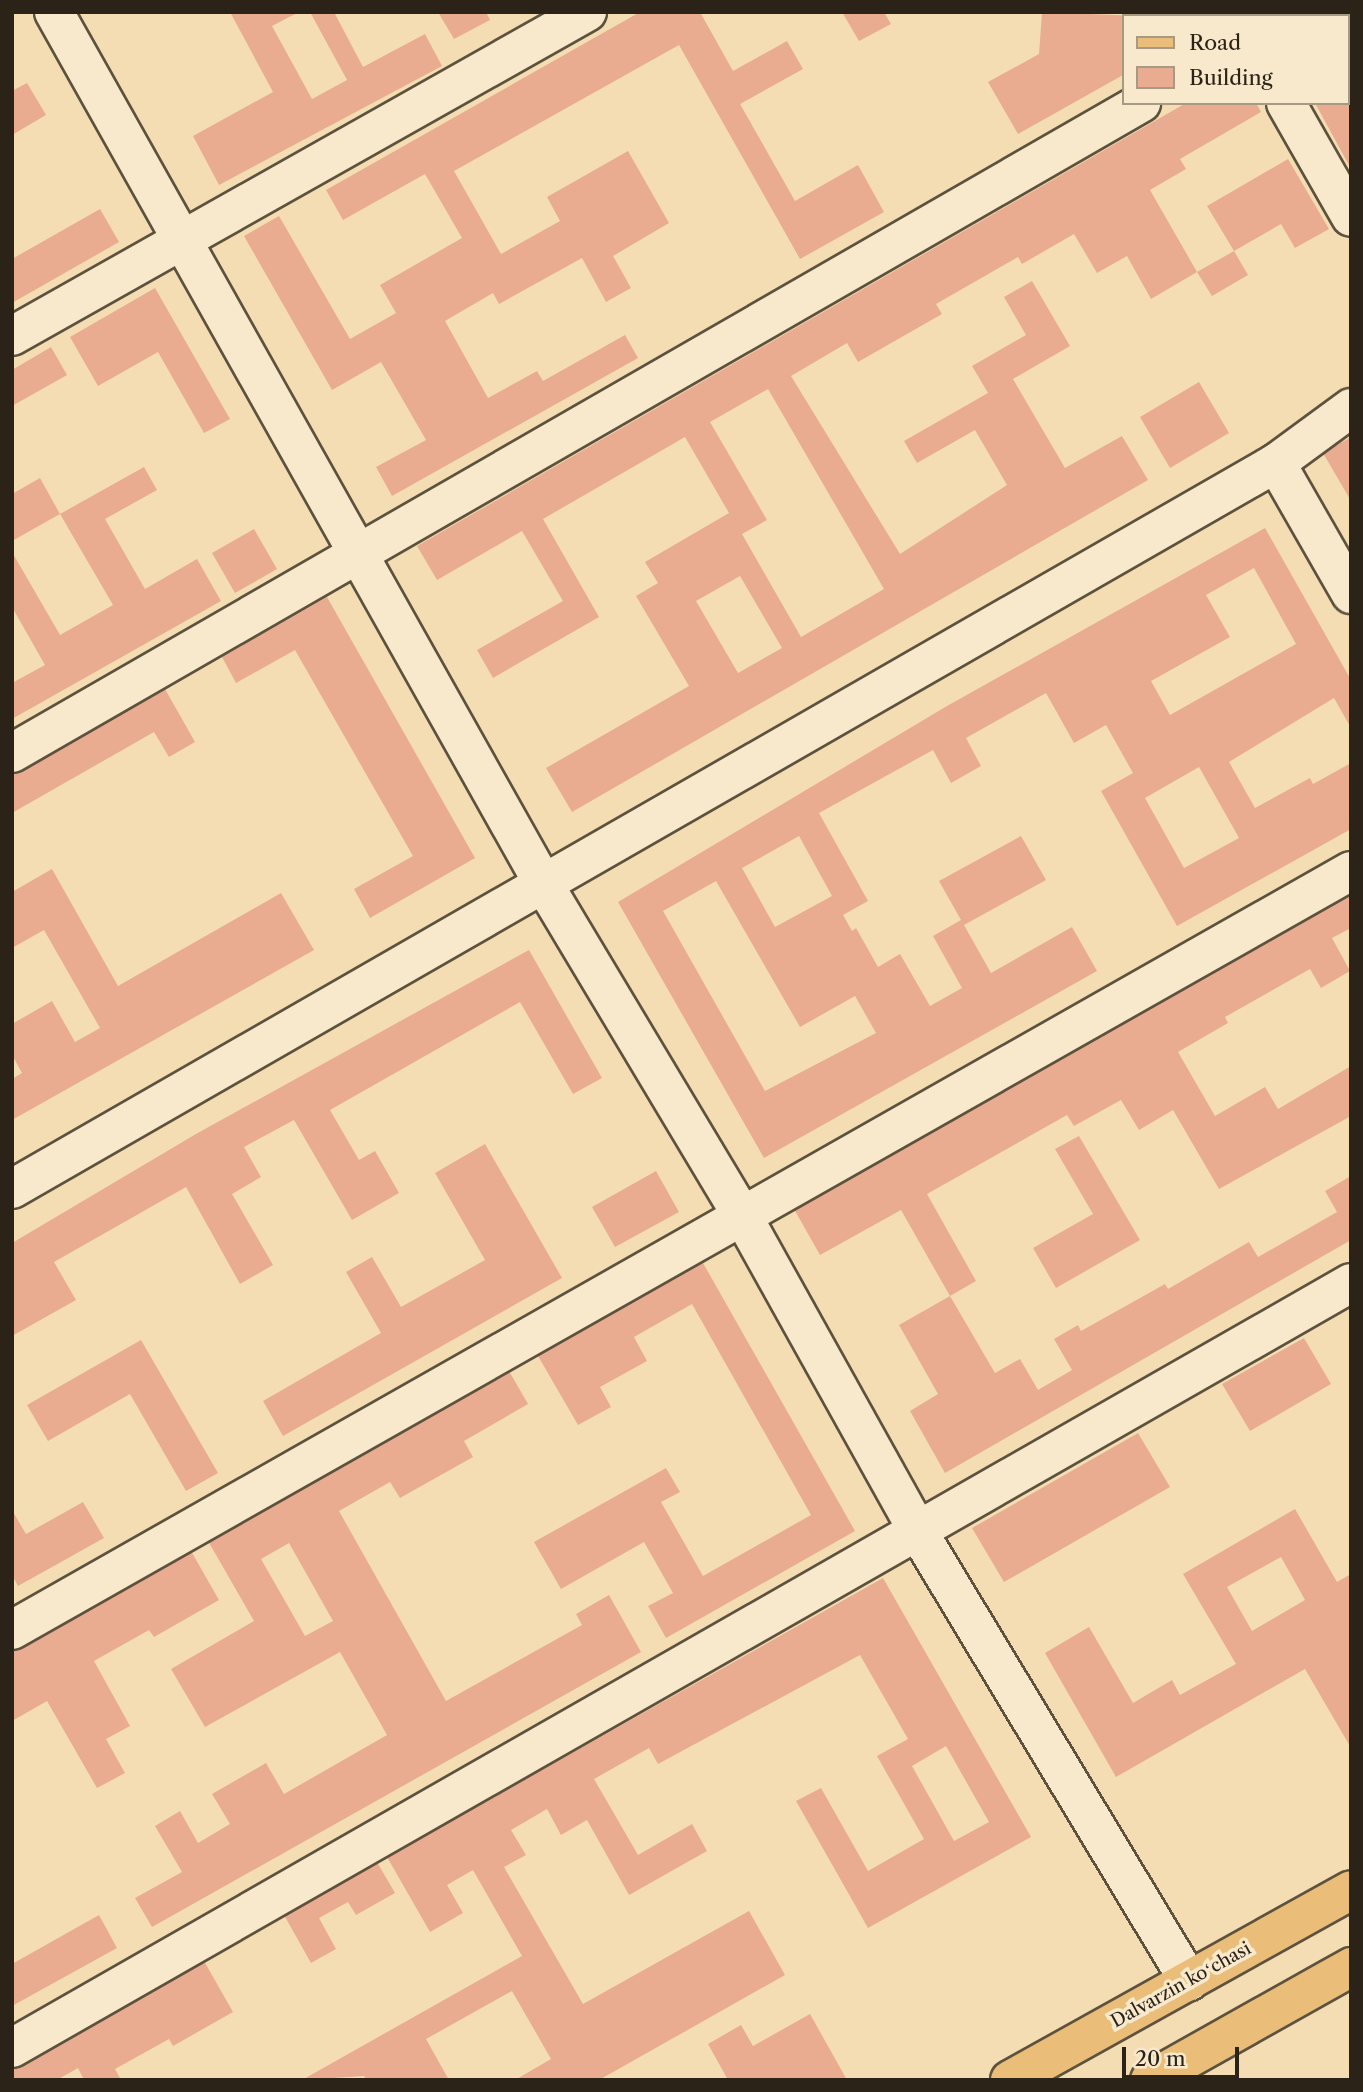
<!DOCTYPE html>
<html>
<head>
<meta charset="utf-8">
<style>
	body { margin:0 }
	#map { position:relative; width:1363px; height:2092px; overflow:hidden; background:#f4ddb2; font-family:"Libre Caslon Text",serif }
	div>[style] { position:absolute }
	.building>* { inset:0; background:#eaac90 }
	.roads { filter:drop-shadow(2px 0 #5d523e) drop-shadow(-2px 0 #5d523e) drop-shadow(0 2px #5d523e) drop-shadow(0 -2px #5d523e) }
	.minor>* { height:38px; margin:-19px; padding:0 19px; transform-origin:19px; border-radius:19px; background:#f8e9cd }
	.major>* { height:38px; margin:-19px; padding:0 19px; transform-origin:19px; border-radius:19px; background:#eabe79 }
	span { translate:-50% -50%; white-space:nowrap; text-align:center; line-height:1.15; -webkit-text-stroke:7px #f8e9cd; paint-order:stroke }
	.street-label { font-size:18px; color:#2b2318 }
	.frame { position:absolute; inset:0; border:14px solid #2b2318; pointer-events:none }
	.legend { position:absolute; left:1122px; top:14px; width:228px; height:91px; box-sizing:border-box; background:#f8e9cd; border:2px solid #a69a85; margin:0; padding:9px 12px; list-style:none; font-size:21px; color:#2b2318 }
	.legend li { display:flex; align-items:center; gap:14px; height:35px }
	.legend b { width:35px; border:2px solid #a69a85 }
	.scale { position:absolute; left:1122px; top:2047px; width:117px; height:32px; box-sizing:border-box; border:4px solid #2b2318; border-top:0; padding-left:9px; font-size:21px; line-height:24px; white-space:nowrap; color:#2b2318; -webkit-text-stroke:5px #f8e9cd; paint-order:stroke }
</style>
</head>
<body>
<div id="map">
	<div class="building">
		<i style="clip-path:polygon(230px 12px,299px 12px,272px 26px,312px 99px,347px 80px,310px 12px,334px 12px,363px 67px,425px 34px,442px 66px,219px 185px,193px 136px,273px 92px)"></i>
		<i style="clip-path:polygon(438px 12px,486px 12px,490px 20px,454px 39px)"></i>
		<i style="clip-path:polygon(640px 12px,700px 12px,733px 71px,787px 41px,803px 69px,740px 104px,795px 201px,858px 165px,884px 212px,800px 259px,679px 45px,454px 171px,501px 254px,560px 221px,547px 197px,628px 151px,669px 223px,613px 256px,631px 288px,606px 302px,582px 258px,499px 304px,493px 293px,445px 321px,488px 398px,537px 371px,543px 381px,625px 335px,638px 358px,392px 496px,376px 467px,426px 440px,381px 362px,332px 390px,244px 236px,279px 216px,350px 339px,396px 313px,380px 285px,462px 238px,425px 174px,343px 220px,326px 190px)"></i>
		<i style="clip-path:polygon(842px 12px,884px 12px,891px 24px,859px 41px)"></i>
		<i style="clip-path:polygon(1042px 12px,1140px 16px,1123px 16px,1123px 75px,1018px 134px,988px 82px,1039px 54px)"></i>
		<i style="clip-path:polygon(1159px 12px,1234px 12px,1153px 16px)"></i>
		<i style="clip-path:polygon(1351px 17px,1351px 41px,1347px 42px,1347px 19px)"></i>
		<i style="clip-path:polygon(27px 83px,46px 115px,12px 135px,12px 91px)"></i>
		<i style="clip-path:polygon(1351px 99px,1351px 169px,1315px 103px,1347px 103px)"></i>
		<i style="clip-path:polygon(evenodd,1186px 103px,1256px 103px,1261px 112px,1180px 159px,1186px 169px,1150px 190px,1197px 272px,1234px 251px,1207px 206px,1288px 159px,1329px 229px,1295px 248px,1281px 224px,1234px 251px,1248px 275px,1212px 296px,1197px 272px,1151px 299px,1127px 256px,1097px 273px,1074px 234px,1022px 264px,1018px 257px,936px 304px,942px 314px,858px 362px,847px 343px,791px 376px,900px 554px,1007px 485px,975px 430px,917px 463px,904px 441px,988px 393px,972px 366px,1026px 335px,1004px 297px,1032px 281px,1070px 346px,1013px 379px,1065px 468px,1122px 436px,1148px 480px,572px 812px,546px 768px,689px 686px,636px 596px,658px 583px,645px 562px,729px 513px,685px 437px,543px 519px,599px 617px,493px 678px,477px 650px,563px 601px,522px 531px,437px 580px,417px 546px,1186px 103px,768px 389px,884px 589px,801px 637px,742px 534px,767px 520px,710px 422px,768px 389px,1186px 103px,740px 576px,782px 648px,738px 673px,696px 601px,740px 576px)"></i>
		<i style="clip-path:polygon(100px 209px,119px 242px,12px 303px,12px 259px)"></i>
		<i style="clip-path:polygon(155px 288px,230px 419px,204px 433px,158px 352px,98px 386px,70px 337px)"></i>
		<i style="clip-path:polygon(51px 347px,67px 375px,12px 406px,12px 370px)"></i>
		<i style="clip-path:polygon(1199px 382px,1229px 433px,1170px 468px,1140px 417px)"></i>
		<i style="clip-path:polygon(1351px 437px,1351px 501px,1323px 453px)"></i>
		<i style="clip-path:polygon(144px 467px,157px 490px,105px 519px,145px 589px,197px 559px,221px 601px,12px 719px,12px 683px,45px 665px,12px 607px,12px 552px,60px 635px,113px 605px,60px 514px,12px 541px,12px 494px,40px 478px,60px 514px)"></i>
		<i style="clip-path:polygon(evenodd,1265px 528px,1351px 680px,1351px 728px,1334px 698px,1229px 762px,1255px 808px,1310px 778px,1313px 784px,1351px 763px,1351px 829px,1177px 926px,1101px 791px,1133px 773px,1106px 725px,1074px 743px,1046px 693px,966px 738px,981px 766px,951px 783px,933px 750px,819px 813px,868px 901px,843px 915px,852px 931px,856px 928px,878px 967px,900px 954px,930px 1006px,962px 988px,933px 936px,961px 920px,939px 881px,1021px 836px,1046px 880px,964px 925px,991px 973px,1072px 927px,1097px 971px,764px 1158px,618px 902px,947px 706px,1265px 528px,1254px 568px,1296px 644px,1170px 715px,1151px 681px,1230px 637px,1206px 595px,1254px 568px,1265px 528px,1199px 767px,1239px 838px,1184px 868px,1145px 798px,1199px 767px,1265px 528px,799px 836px,832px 896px,775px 927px,742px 868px,799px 836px,1265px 528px,716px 881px,800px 1027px,855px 996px,876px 1033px,765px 1091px,663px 911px,716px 881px)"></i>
		<i style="clip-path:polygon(254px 529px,277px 569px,235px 593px,212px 553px)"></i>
		<i style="clip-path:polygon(327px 597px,475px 858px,370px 918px,354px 889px,413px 856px,295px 650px,236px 683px,222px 657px)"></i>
		<i style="clip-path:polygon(165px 689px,195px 742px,169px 757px,154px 732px,12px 813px,12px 775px)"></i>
		<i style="clip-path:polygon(52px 869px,118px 986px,281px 893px,314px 950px,12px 1120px,12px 1079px,22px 1073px,12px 1055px,12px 1024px,52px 1001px,75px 1042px,100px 1028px,44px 930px,12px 948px,12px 892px)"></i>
		<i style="clip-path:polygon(1351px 890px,1351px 928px,1332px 938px,1350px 971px,1321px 988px,1310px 969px,1225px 1017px,1228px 1023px,1178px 1052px,1215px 1116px,1265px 1087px,1278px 1109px,1351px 1066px,1351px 1116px,1219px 1189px,1173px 1110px,1139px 1130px,1121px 1100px,1074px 1126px,1067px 1115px,927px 1194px,976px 1281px,950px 1296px,901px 1210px,820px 1255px,794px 1209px)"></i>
		<i style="clip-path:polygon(529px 950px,602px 1078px,573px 1094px,520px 1002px,330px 1110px,359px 1160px,375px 1151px,399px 1193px,352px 1220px,294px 1120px,244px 1147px,261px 1177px,232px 1194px,273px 1265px,240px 1284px,186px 1187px,54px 1262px,76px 1300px,12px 1336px,12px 1243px,196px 1134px)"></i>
		<i style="clip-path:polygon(1079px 1136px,1140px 1240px,1056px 1288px,1033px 1248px,1093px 1214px,1055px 1149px)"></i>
		<i style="clip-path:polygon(485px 1144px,562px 1278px,283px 1436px,263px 1401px,381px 1333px,346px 1272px,372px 1257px,401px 1307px,485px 1260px,435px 1173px)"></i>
		<i style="clip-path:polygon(656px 1171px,679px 1212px,615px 1247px,592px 1207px)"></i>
		<i style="clip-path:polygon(1351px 1176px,1351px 1240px,945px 1473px,910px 1411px,938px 1394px,899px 1325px,950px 1296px,995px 1373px,1020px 1359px,1038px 1390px,1072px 1370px,1054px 1339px,1078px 1325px,1081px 1331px,1165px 1284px,1168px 1289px,1249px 1242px,1258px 1257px,1337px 1212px,1325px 1191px)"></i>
		<i style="clip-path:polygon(703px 1263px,855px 1531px,666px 1638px,648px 1606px,673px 1593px,644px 1542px,561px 1589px,534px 1542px,666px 1468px,680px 1492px,661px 1502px,703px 1576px,811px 1515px,692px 1304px,634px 1337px,647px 1361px,600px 1387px,611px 1407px,578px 1425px,538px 1356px)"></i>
		<i style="clip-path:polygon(1304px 1338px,1331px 1384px,1250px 1431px,1222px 1384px)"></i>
		<i style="clip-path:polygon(141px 1340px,218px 1473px,186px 1491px,130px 1394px,48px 1441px,27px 1405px)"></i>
		<i style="clip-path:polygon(evenodd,509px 1371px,528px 1404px,464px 1441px,473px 1457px,400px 1498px,390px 1482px,339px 1511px,446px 1701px,582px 1625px,576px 1614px,609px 1595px,641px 1652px,152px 1927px,135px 1898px,182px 1872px,155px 1826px,180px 1811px,198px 1843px,230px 1824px,212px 1794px,266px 1763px,284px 1794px,387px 1735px,340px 1652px,205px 1727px,171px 1669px,254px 1621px,208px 1541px,509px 1371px,289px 1543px,333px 1621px,305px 1636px,261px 1559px,289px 1543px)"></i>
		<i style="clip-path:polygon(1138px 1433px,1170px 1487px,1004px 1582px,972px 1528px)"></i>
		<i style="clip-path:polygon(83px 1502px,104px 1538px,18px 1586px,12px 1575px,12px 1510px,26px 1534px)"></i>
		<i style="clip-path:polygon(evenodd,1295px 1509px,1337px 1582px,1351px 1574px,1351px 1748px,1305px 1669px,1116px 1777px,1045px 1653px,1089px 1627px,1133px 1703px,1172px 1680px,1180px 1695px,1236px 1664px,1183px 1574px,1295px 1509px,1281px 1557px,1305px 1600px,1252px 1631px,1227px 1587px,1281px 1557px)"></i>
		<i style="clip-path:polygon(191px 1551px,219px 1600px,154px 1637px,149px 1630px,94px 1661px,130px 1726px,106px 1739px,125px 1773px,97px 1788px,47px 1701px,12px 1721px,12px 1651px)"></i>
		<i style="clip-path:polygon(evenodd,883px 1578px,1031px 1837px,868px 1928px,796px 1801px,821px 1788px,868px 1871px,924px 1839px,877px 1756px,908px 1739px,860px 1655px,658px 1764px,649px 1748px,594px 1779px,638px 1855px,692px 1824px,707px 1851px,629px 1895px,587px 1820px,561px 1835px,547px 1809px,511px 1830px,526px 1855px,504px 1867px,583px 2004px,749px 1911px,785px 1975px,599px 2080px,515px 2080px,551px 2059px,512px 1991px,426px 2039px,449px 2080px,366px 2080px,364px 2076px,302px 2080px,522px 1956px,473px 1870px,447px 1885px,463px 1913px,430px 1932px,387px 1857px,883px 1578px,946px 1746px,989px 1822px,954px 1841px,912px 1766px,946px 1746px)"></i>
		<i style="clip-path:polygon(377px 1862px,395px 1893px,356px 1915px,348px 1902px,319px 1918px,336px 1949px,311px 1963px,284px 1915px)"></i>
		<i style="clip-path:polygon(99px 1915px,117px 1948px,12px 2006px,12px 1964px)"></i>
		<i style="clip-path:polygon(204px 1961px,233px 2012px,173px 2046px,169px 2039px,115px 2069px,121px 2080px,84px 2080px,78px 2068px,57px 2080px,12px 2080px,12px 2068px)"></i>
		<i style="clip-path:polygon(810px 2014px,847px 2080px,728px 2080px,708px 2044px,741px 2025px,753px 2046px)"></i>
	</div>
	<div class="roads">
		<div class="minor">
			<i style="left:54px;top:12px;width:999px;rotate:60.69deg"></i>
			<i style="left:543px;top:883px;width:387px;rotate:59.1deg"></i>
			<i style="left:742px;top:1215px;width:360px;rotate:60.9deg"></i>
			<i style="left:917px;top:1530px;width:527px;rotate:58.91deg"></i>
			<i style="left:1300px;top:16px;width:8px;rotate:-30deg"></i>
			<i style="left:1286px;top:103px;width:131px;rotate:60.3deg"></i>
			<i style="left:12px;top:336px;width:660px;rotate:-29.4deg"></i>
			<i style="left:1276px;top:463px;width:151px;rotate:60.2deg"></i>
			<i style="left:12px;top:753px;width:1303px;rotate:-29.93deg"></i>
			<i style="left:12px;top:1189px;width:1458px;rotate:-29.87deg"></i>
			<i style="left:1276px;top:463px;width:93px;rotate:-36.3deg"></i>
			<i style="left:12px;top:1630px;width:1539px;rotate:-29.55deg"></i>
			<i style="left:12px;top:2048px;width:1542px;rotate:-29.74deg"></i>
		</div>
		<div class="major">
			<i style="left:1010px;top:2080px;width:390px;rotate:-29.1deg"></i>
			<i style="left:1150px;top:2080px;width:231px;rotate:-29.3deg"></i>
		</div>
	</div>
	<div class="street-label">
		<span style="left:1181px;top:1985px;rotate:-29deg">Dalvarzin koʻchasi</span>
	</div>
	<div class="frame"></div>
	<ul class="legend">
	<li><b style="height:9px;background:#eabe79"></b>Road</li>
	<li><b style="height:19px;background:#eaac90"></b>Building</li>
	</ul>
	<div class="scale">20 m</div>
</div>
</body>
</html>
